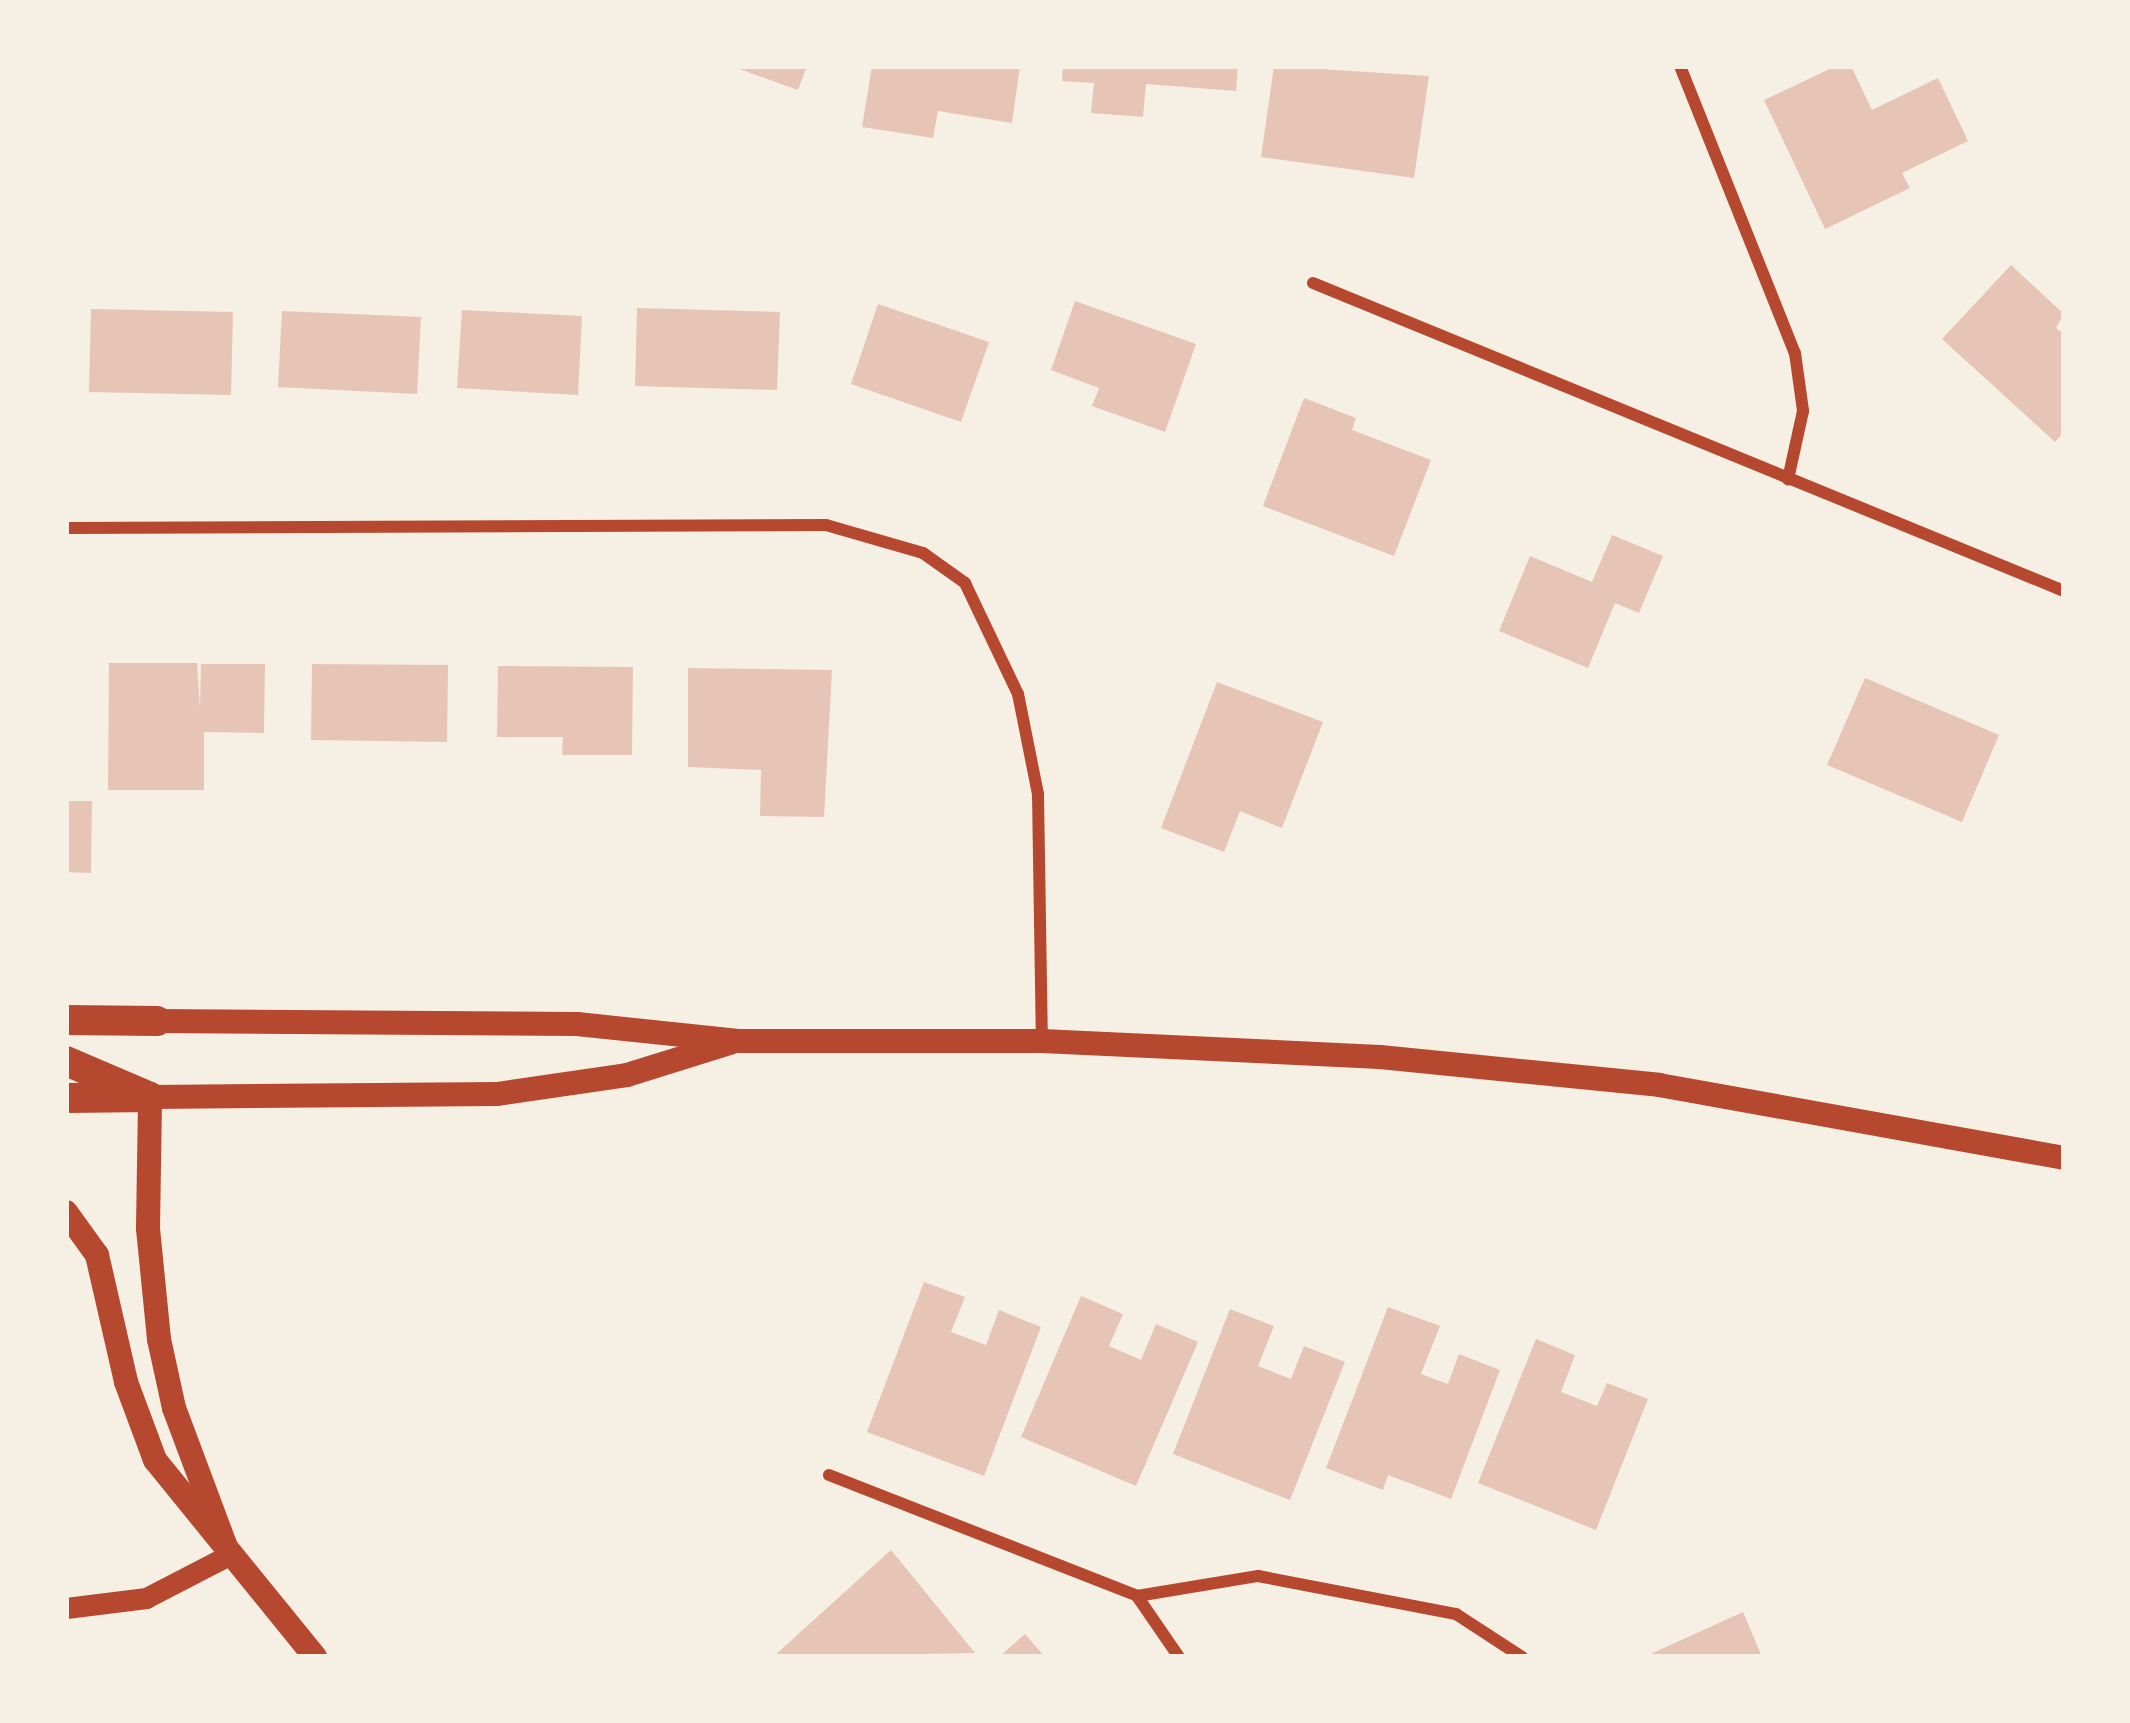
<!DOCTYPE html>
<html>
<head>
<meta charset="utf-8">
<style>
	body { margin:0 }
	#map { position:relative; width:2130px; height:1723px; overflow:hidden; background:#f6efe4; font-family:Commissioner,sans-serif }
	div>[style] { position:absolute }
	.building>* { inset:0; background:#e6c5b7 }
	.minor>* { height:12px; margin:-6px; padding:0 6px; transform-origin:6px; border-radius:6px; background:#b5482f }
	.tertiary>* { height:21px; margin:-10.5px; padding:0 10.5px; transform-origin:10.5px; border-radius:10.5px; background:#b5482f }
	.secondary>* { height:24px; margin:-12px; padding:0 12px; transform-origin:12px; border-radius:12px; background:#b5482f }
	.primary>* { height:30px; margin:-15px; padding:0 15px; transform-origin:15px; border-radius:15px; background:#b5482f }
	span { translate:-50% -50%; white-space:nowrap; text-align:center; line-height:1.15; -webkit-text-stroke:12px #f6efe4; paint-order:stroke }
	.frame { position:absolute; inset:0; border:69px solid #f6efe4; pointer-events:none }
</style>
</head>
<body>
<div id="map">
	<div class="building">
		<i style="clip-path:polygon(731px 66px,807px 66px,798px 90px)"></i>
		<i style="clip-path:polygon(872px 66px,1020px 66px,1012px 123px,938px 111px,933px 138px,862px 127px)"></i>
		<i style="clip-path:polygon(1063px 66px,1238px 66px,1236px 91px,1146px 84px,1143px 117px,1091px 113px,1094px 83px,1062px 81px)"></i>
		<i style="clip-path:polygon(1274px 66px,1429px 76px,1414px 178px,1261px 157px)"></i>
		<i style="clip-path:polygon(1836px 66px,1851px 66px,1872px 110px,1938px 78px,1968px 141px,1902px 173px,1910px 188px,1825px 229px,1764px 100px)"></i>
		<i style="clip-path:polygon(2011px 265px,2064px 314px,2056px 328px,2064px 334px,2064px 432px,2055px 442px,1942px 339px)"></i>
		<i style="clip-path:polygon(1075px 301px,1196px 344px,1165px 432px,1092px 406px,1099px 388px,1051px 370px)"></i>
		<i style="clip-path:polygon(878px 304px,989px 342px,961px 422px,851px 384px)"></i>
		<i style="clip-path:polygon(637px 308px,780px 312px,777px 390px,635px 386px)"></i>
		<i style="clip-path:polygon(91px 309px,233px 312px,231px 395px,89px 392px)"></i>
		<i style="clip-path:polygon(462px 310px,582px 316px,578px 395px,457px 388px)"></i>
		<i style="clip-path:polygon(282px 311px,421px 317px,417px 394px,278px 387px)"></i>
		<i style="clip-path:polygon(1304px 398px,1356px 418px,1352px 430px,1431px 460px,1394px 556px,1263px 506px)"></i>
		<i style="clip-path:polygon(1612px 535px,1663px 556px,1639px 613px,1615px 603px,1588px 668px,1499px 631px,1530px 556px,1592px 582px)"></i>
		<i style="clip-path:polygon(109px 663px,197px 663px,200px 709px,201px 664px,265px 664px,264px 733px,204px 732px,204px 790px,108px 790px)"></i>
		<i style="clip-path:polygon(312px 664px,448px 665px,447px 742px,311px 740px)"></i>
		<i style="clip-path:polygon(498px 666px,633px 667px,632px 755px,562px 755px,563px 737px,497px 737px)"></i>
		<i style="clip-path:polygon(688px 668px,832px 670px,824px 817px,760px 816px,761px 770px,688px 767px)"></i>
		<i style="clip-path:polygon(1865px 678px,1999px 735px,1962px 822px,1827px 765px)"></i>
		<i style="clip-path:polygon(1217px 682px,1323px 722px,1282px 828px,1240px 811px,1224px 852px,1161px 828px)"></i>
		<i style="clip-path:polygon(66px 801px,92px 801px,91px 873px,66px 872px)"></i>
		<i style="clip-path:polygon(924px 1282px,965px 1297px,951px 1332px,986px 1345px,999px 1310px,1041px 1327px,984px 1476px,867px 1432px)"></i>
		<i style="clip-path:polygon(1081px 1296px,1123px 1314px,1109px 1346px,1141px 1360px,1156px 1324px,1198px 1342px,1136px 1486px,1021px 1437px)"></i>
		<i style="clip-path:polygon(1388px 1307px,1440px 1326px,1421px 1374px,1448px 1384px,1459px 1354px,1500px 1370px,1451px 1499px,1388px 1475px,1383px 1490px,1326px 1468px)"></i>
		<i style="clip-path:polygon(1230px 1309px,1274px 1326px,1258px 1366px,1291px 1379px,1304px 1346px,1345px 1362px,1290px 1500px,1173px 1454px)"></i>
		<i style="clip-path:polygon(1536px 1339px,1575px 1355px,1561px 1392px,1597px 1406px,1607px 1383px,1648px 1399px,1596px 1530px,1478px 1483px)"></i>
		<i style="clip-path:polygon(891px 1550px,975px 1653px,773px 1657px)"></i>
		<i style="clip-path:polygon(1743px 1612px,1762px 1657px,1644px 1657px)"></i>
		<i style="clip-path:polygon(1025px 1634px,1045px 1657px,999px 1657px)"></i>
	</div>
	<div class="minor">
		<i style="left:1680px;top:66px;width:309px;rotate:68.2deg"></i>
		<i style="left:1795px;top:353px;width:59px;rotate:82.1deg"></i>
		<i style="left:1803px;top:411px;width:70px;rotate:102.4deg"></i>
		<i style="left:1313px;top:283px;width:812px;rotate:22.3deg"></i>
		<i style="left:66px;top:528px;width:760px;rotate:-0.23deg"></i>
		<i style="left:826px;top:525px;width:101px;rotate:16.1deg"></i>
		<i style="left:923px;top:553px;width:52px;rotate:35.5deg"></i>
		<i style="left:965px;top:583px;width:123px;rotate:64.5deg"></i>
		<i style="left:1018px;top:694px;width:102px;rotate:78.7deg"></i>
		<i style="left:1038px;top:794px;width:246px;rotate:89.1deg"></i>
		<i style="left:829px;top:1475px;width:331px;rotate:21.4deg"></i>
		<i style="left:1137px;top:1596px;width:123px;rotate:-9.4deg"></i>
		<i style="left:1258px;top:1576px;width:202px;rotate:10.9deg"></i>
		<i style="left:1456px;top:1614px;width:79px;rotate:33.1deg"></i>
		<i style="left:1137px;top:1596px;width:74px;rotate:55.5deg"></i>
	</div>
	<div class="tertiary">
		<i style="left:66px;top:1608px;width:81px;rotate:-7.1deg"></i>
		<i style="left:146px;top:1598px;width:93px;rotate:-27.4deg"></i>
	</div>
	<div class="secondary">
		<i style="left:157px;top:1021px;width:420px;rotate:0.4deg"></i>
		<i style="left:577px;top:1024px;width:162px;rotate:6deg"></i>
		<i style="left:738px;top:1041px;width:304px"></i>
		<i style="left:1042px;top:1041px;width:338px;rotate:2.7deg"></i>
		<i style="left:1380px;top:1057px;width:280px;rotate:5.7deg"></i>
		<i style="left:1659px;top:1085px;width:412px;rotate:10.2deg"></i>
		<i style="left:66px;top:1212px;width:53px;rotate:54.2deg"></i>
		<i style="left:97px;top:1255px;width:130px;rotate:77.1deg"></i>
		<i style="left:126px;top:1382px;width:83px;rotate:69.6deg"></i>
		<i style="left:155px;top:1460px;width:254px;rotate:50.9deg"></i>
		<i style="left:229px;top:1555px;width:157px;rotate:-110.5deg"></i>
		<i style="left:174px;top:1408px;width:71px;rotate:-102.3deg"></i>
		<i style="left:159px;top:1339px;width:112px;rotate:-95.7deg"></i>
		<i style="left:148px;top:1228px;width:131px;rotate:-89.1deg"></i>
		<i style="left:150px;top:1097px;width:347px;rotate:-0.5deg"></i>
		<i style="left:497px;top:1094px;width:131px;rotate:-8.3deg"></i>
		<i style="left:627px;top:1075px;width:108px;rotate:-17.3deg"></i>
	</div>
	<div class="primary">
		<i style="left:66px;top:1020px;width:91px;rotate:0.6deg"></i>
		<i style="left:66px;top:1061px;width:91px;rotate:23.2deg"></i>
		<i style="left:66px;top:1098px;width:84px;rotate:-0.7deg"></i>
	</div>
	<div class="frame"></div>
</div>
</body>
</html>
